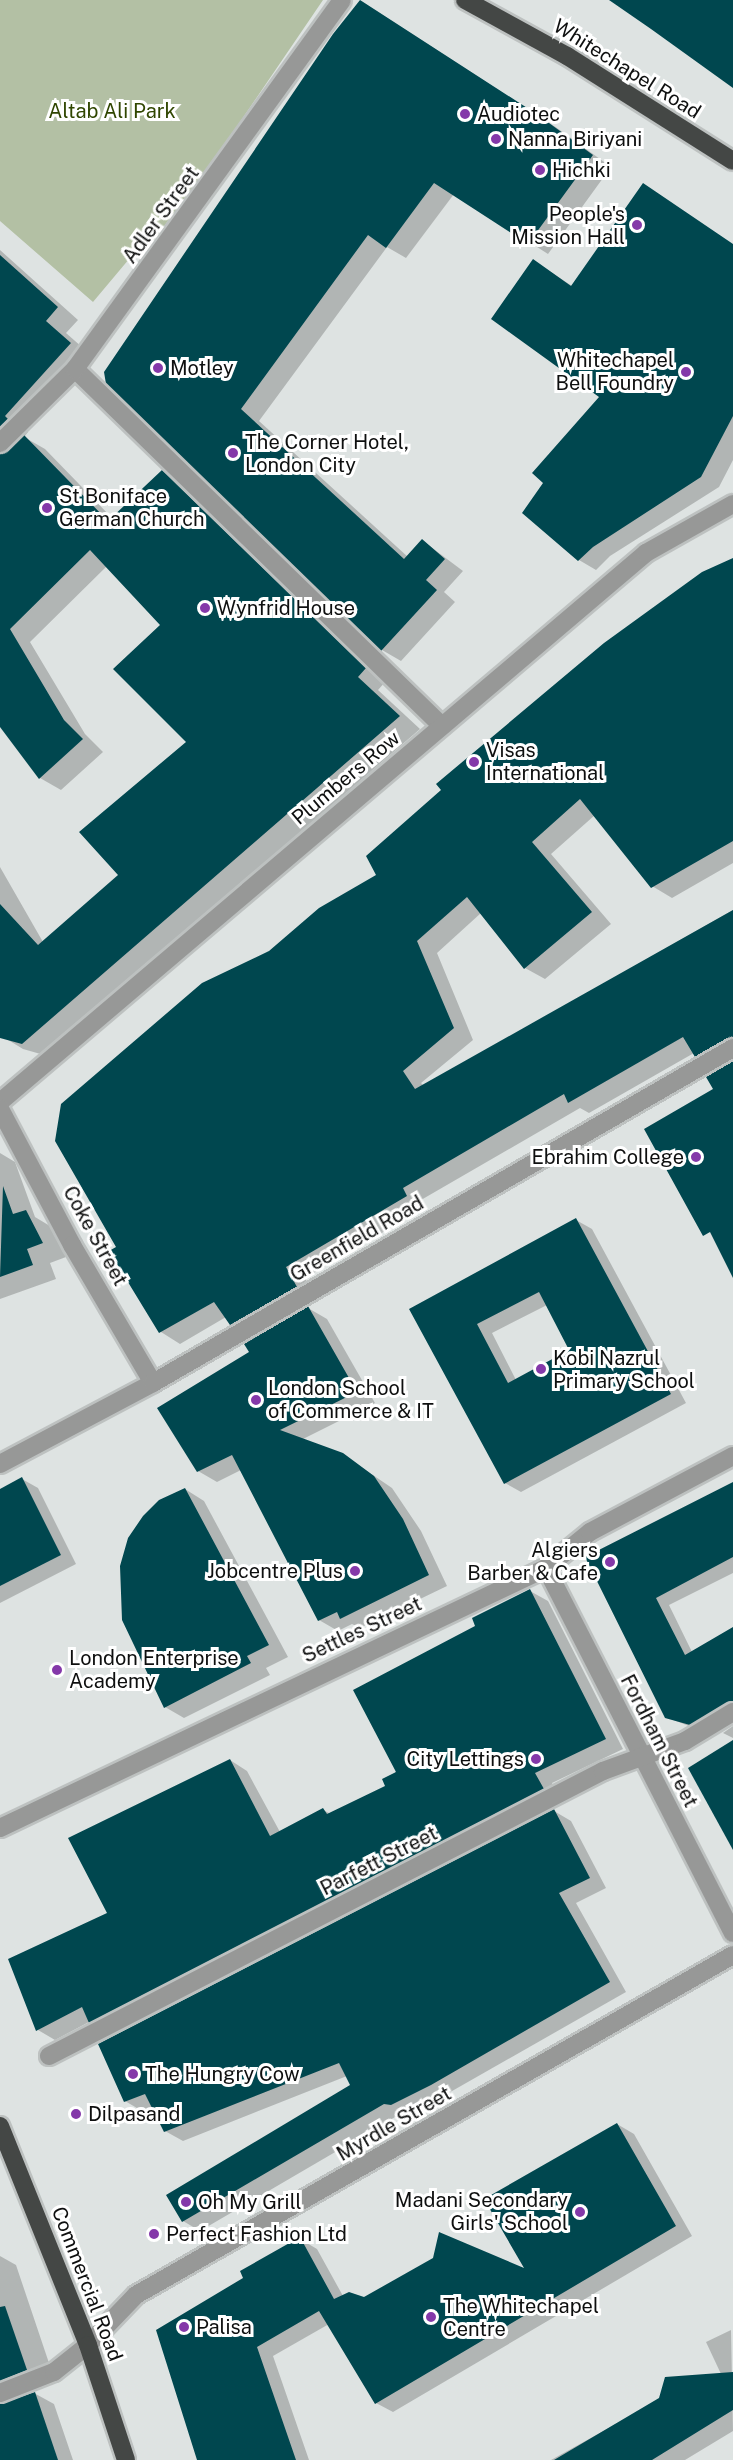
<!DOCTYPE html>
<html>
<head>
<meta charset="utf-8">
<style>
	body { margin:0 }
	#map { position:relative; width:733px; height:2460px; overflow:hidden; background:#dee3e2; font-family:"Public Sans",sans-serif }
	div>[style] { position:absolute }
	.green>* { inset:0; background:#b3c0a4 }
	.shadow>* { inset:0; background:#0003 }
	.building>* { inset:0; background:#00474f }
	.roads { filter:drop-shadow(2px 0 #bdc1c0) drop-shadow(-2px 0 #bdc1c0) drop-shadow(0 2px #bdc1c0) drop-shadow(0 -2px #bdc1c0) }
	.minor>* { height:18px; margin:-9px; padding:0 9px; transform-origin:9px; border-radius:9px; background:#979897 }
	.highway>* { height:18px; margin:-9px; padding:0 9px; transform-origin:9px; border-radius:9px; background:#444745 }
	.dots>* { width:16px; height:16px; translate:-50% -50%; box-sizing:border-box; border:3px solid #fff; border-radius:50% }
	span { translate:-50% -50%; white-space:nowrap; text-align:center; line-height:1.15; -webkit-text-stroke:6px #fff; paint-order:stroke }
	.street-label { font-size:20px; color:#0e0f0f }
	.park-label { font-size:20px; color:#304600 }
	.poi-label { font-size:20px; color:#0e0f0f }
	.left { translate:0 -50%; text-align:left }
	.right { translate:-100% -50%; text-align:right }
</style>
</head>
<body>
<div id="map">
	<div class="green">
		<i style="clip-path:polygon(0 0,323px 0,219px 153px,147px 249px,140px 246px,93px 302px,0 221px)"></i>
	</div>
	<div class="shadow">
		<i style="clip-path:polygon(361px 1px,557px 128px,611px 167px,548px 254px,454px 194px,406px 258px,387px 247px,259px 421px,408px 557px,423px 541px,463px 571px,444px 592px,455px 602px,401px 661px,382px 650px,108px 383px)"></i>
		<i style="clip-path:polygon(644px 185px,733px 247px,733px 460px,719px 487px,610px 556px,596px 570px,579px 560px,602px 397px,534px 261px,572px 286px)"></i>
		<i style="clip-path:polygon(0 250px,78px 320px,66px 333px,91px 355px,25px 429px,28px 432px,24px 437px,45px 449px,113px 519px,163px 472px,184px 484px,386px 681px,378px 690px,420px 729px,44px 1055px,23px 1049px,0 1035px,0 867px,43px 942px,120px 876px,188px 742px,163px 625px,107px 566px,30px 642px,85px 734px,103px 752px,61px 790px,40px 778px,0 724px)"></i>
		<i style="clip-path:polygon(733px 563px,733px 863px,672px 898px,652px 886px,595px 815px,551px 854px,611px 924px,545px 979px,525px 968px,481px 913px,437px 953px,473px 1040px,421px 1083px,424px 1086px,733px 910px,733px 1057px,716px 1068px,694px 1053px,589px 1113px,580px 1108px,421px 1200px,426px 1207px,305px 1278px,316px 1298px,251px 1336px,226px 1317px,180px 1344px,161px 1332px,111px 1252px,118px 1248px,270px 952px,378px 875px)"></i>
		<i style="clip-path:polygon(0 1153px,15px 1162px,35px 1217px,50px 1226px,66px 1257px,50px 1263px,56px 1279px,0 1299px)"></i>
		<i style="clip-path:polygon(evenodd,576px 1220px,592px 1229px,686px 1403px,521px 1492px,505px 1483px,411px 1309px,576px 1220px,547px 1305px,571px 1351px,516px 1380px,492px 1333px,547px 1305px)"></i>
		<i style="clip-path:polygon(308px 1308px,327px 1319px,375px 1403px,301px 1440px,342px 1454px,392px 1488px,421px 1531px,447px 1586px,360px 1628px,352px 1624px,338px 1631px,319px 1620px,241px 1470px,217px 1482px,198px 1471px,252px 1352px)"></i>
		<i style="clip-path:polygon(22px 1479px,38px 1488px,76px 1564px,0 1603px,0 1490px)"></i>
		<i style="clip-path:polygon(733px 1483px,733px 1573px,669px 1605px,692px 1652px,733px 1628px,733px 1714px,704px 1732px,666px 1717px,587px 1558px)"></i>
		<i style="clip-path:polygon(185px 1489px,204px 1501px,288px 1657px,266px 1668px,270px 1675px,184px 1718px,165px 1707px)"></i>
		<i style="clip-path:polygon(530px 1591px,548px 1601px,623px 1749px,552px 1783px,560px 1799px,107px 2032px,89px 2022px,55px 2040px,38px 2030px,109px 1913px,230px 1760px,247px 1771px,280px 1832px,323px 1810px,331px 1814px,387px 1787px,477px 1626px)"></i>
		<i style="clip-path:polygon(733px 1726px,733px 1738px,723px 1733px)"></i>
		<i style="clip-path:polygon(554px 1811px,571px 1821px,606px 1888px,576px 1903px,626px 1992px,410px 2115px,402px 2113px,200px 2231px,183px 2221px,352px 2085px,347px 2076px,183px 2141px,165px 2131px,153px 2107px,142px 2111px,125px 2101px)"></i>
		<i style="clip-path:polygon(617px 2124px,634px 2134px,692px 2236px,393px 2412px,376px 2403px,329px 2324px,273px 2356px,309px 2460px,199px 2460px,245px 2279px,300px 2239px,317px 2249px,343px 2296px,364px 2299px,527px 2272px)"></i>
		<i style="clip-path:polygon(0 2256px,16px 2265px,49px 2363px,41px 2367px,46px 2381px,15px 2393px,11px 2402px,34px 2393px,54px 2404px,73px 2460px,0 2460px)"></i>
		<i style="clip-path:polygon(731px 2330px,733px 2431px,685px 2460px,551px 2460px,661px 2399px,721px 2374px,706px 2342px)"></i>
	</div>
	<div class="building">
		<i style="clip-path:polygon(360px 0,538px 115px,593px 155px,528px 244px,434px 183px,386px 248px,368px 235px,241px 409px,404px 559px,422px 539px,445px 559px,426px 580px,437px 590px,381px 651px,106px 384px,104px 372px,333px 34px)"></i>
		<i style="clip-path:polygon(609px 0,733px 0,733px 88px,651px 29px)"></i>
		<i style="clip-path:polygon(643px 183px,733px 244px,733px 416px,701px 477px,593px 547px,578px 561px,522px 513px,543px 483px,532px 473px,599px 397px,491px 319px,533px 259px,571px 286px)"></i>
		<i style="clip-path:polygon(0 255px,58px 307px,46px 321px,71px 343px,5px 416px,8px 419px,0 427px)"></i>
		<i style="clip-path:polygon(24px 435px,108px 521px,162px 470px,366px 668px,358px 677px,400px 716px,22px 1044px,0 1038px,0 904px,38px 945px,118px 875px,79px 832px,186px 742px,113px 669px,160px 625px,90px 550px,10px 629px,64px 720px,83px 739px,39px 779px,0 727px,0 454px)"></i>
		<i style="clip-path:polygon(733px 558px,733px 841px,651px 888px,580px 799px,532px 842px,592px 912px,524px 969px,467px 897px,417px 941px,454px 1028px,403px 1071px,415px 1089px,733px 910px,733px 1037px,695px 1057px,683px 1037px,568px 1103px,564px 1094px,403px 1188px,407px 1196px,286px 1267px,297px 1287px,230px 1325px,214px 1302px,159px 1333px,109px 1251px,116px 1247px,55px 1141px,61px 1104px,202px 983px,269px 951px,319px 908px,376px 875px,366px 856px,441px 790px,436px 784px,604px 643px,702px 572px)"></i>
		<i style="clip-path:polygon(733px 1061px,733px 1278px,710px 1232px,703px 1236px,644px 1129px,713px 1089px,706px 1077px)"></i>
		<i style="clip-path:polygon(3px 1186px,13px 1214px,26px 1210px,43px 1243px,27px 1249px,33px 1265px,0 1277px)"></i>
		<i style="clip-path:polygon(evenodd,576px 1218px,671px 1394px,504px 1484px,409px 1309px,576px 1218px,539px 1292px,569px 1350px,508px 1383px,477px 1324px,539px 1292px)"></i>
		<i style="clip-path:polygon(308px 1306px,357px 1392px,280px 1430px,343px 1453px,374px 1476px,403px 1519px,429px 1575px,340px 1619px,337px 1612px,318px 1621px,232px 1455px,197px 1472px,157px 1408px,249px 1352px,244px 1344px)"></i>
		<i style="clip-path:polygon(22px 1477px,61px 1555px,0 1586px,0 1489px)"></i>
		<i style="clip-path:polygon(733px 1482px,733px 1557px,656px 1598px,685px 1655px,733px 1627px,733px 1701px,690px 1725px,665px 1718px,585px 1557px)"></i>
		<i style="clip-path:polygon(185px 1488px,269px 1645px,247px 1656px,251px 1663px,164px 1708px,122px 1620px,120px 1566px,128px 1538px,143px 1516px,159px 1500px)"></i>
		<i style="clip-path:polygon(530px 1589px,606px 1739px,535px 1773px,544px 1789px,89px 2023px,82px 2007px,36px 2031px,8px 1959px,107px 1913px,68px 1838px,230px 1759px,270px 1836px,323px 1808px,327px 1814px,385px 1786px,382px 1779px,396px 1772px,353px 1690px,475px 1626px,472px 1618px)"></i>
		<i style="clip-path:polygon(733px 1740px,733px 1850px,688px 1768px)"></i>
		<i style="clip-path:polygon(554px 1809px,590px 1878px,559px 1893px,610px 1982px,431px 2085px,391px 2105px,384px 2104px,182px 2222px,166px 2195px,350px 2085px,339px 2063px,164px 2132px,145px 2094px,124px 2102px,98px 2044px)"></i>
		<i style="clip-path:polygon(617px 2123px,676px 2226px,375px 2404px,319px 2311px,257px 2347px,296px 2460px,197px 2460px,156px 2330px,243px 2278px,240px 2271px,300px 2237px,334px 2299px,349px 2292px,364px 2297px,433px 2258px,439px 2232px,524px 2268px,484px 2199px)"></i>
		<i style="clip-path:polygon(5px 2306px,27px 2370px,0 2381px,0 2307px)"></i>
		<i style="clip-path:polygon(733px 2372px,733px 2410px,652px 2460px,554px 2460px,659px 2398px,665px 2377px)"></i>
		<i style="clip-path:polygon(35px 2392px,58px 2460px,0 2460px,0 2404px)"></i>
	</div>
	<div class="roads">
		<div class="minor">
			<i style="left:75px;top:369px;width:512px;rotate:44.21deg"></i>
			<i style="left:0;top:443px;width:105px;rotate:-44.6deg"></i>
			<i style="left:75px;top:369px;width:455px;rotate:-54.1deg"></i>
			<i style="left:0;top:1102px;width:848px;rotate:-40.36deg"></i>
			<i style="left:646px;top:553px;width:100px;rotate:-29.4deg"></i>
			<i style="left:0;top:1109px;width:154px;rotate:62.1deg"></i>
			<i style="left:72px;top:1245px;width:160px;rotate:59.6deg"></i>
			<i style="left:0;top:1464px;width:173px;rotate:-27.9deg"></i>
			<i style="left:153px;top:1383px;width:670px;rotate:-30.01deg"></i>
			<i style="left:546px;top:1568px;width:410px;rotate:62.9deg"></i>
			<i style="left:0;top:1828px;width:605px;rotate:-25.46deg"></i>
			<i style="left:546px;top:1568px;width:57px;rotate:-39.3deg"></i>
			<i style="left:590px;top:1532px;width:162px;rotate:-28deg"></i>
			<i style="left:49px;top:2056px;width:623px;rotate:-27.22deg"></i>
			<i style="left:603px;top:1771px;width:87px;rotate:-20.1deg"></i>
			<i style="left:685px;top:1741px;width:56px;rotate:-31.1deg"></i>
			<i style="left:0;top:2393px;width:58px;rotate:-21.3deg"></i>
			<i style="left:54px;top:2372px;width:43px;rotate:-38.5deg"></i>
			<i style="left:88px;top:2345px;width:69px;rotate:-46.2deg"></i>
			<i style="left:136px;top:2295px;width:687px;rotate:-29.66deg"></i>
		</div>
		<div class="highway">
			<i style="left:465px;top:0;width:116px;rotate:28.8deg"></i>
			<i style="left:567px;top:56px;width:196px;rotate:32.3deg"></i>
			<i style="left:0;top:2126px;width:236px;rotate:68.1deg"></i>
			<i style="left:88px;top:2345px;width:121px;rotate:71.7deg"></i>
		</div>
	</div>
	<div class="dots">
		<i style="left:465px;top:114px;background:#8438a9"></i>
		<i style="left:496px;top:139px;background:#8438a9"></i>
		<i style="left:540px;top:170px;background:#8438a9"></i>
		<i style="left:637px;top:225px;background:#8438a9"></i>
		<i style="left:158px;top:368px;background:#8438a9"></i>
		<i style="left:686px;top:372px;background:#8438a9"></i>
		<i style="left:233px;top:453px;background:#8438a9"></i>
		<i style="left:47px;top:508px;background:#8438a9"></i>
		<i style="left:205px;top:608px;background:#8438a9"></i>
		<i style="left:474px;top:762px;background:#8438a9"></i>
		<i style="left:696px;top:1157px;background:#8438a9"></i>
		<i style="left:541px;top:1369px;background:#8438a9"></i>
		<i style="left:256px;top:1400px;background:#8438a9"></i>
		<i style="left:610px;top:1562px;background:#8438a9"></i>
		<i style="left:355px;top:1571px;background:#8438a9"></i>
		<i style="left:57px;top:1670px;background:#8438a9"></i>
		<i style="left:536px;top:1759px;background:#8438a9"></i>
		<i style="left:133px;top:2074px;background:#8438a9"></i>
		<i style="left:76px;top:2114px;background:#8438a9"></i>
		<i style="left:186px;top:2202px;background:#8438a9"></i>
		<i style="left:580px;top:2212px;background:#8438a9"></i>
		<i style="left:154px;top:2234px;background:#8438a9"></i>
		<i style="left:431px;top:2317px;background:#8438a9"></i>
		<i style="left:184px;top:2327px;background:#8438a9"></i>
	</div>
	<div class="street-label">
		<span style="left:627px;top:69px;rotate:32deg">Whitechapel Road</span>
		<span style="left:161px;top:215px;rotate:-54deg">Adler Street</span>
		<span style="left:346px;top:778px;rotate:-40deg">Plumbers Row</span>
		<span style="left:95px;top:1236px;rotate:61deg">Coke Street</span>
		<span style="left:357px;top:1239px;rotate:-30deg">Greenfield Road</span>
		<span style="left:362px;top:1630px;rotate:-25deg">Settles Street</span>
		<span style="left:659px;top:1741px;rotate:63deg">Fordham Street</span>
		<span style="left:379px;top:1861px;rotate:-27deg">Parfett Street</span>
		<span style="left:394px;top:2124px;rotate:-30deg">Myrdle Street</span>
		<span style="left:87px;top:2284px;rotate:69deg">Commercial Road</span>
	</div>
	<div class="park-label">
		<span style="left:112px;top:111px">Altab Ali Park</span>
	</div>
	<div class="poi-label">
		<span class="left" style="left:477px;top:114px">Audiotec</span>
		<span class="left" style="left:508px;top:139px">Nanna Biriyani</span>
		<span class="left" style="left:552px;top:170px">Hichki</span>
		<span class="right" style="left:625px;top:226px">People's<br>Mission Hall</span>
		<span class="right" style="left:674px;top:372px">Whitechapel<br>Bell Foundry</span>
		<span class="left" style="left:170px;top:368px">Motley</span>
		<span class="left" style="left:245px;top:454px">The Corner Hotel,<br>London City</span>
		<span class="left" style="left:59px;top:508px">St Boniface<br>German Church</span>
		<span class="left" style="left:217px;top:608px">Wynfrid House</span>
		<span class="left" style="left:486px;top:762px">Visas<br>International</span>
		<span class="right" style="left:684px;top:1157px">Ebrahim College</span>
		<span class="left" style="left:553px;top:1370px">Kobi Nazrul<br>Primary School</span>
		<span class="left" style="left:268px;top:1400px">London School<br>of Commerce &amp; IT</span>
		<span class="right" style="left:598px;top:1562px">Algiers<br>Barber &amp; Cafe</span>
		<span class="right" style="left:343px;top:1571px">Jobcentre Plus</span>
		<span class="left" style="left:69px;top:1670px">London Enterprise<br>Academy</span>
		<span class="right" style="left:524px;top:1759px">City Lettings</span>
		<span class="left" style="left:145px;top:2074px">The Hungry Cow</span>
		<span class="left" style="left:88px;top:2114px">Dilpasand</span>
		<span class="right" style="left:568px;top:2212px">Madani Secondary<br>Girls' School</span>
		<span class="left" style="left:198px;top:2202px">Oh My Grill</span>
		<span class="left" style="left:166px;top:2234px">Perfect Fashion Ltd</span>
		<span class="left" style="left:443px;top:2318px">The Whitechapel<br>Centre</span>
		<span class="left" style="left:196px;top:2327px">Palisa</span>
	</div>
</div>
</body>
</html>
